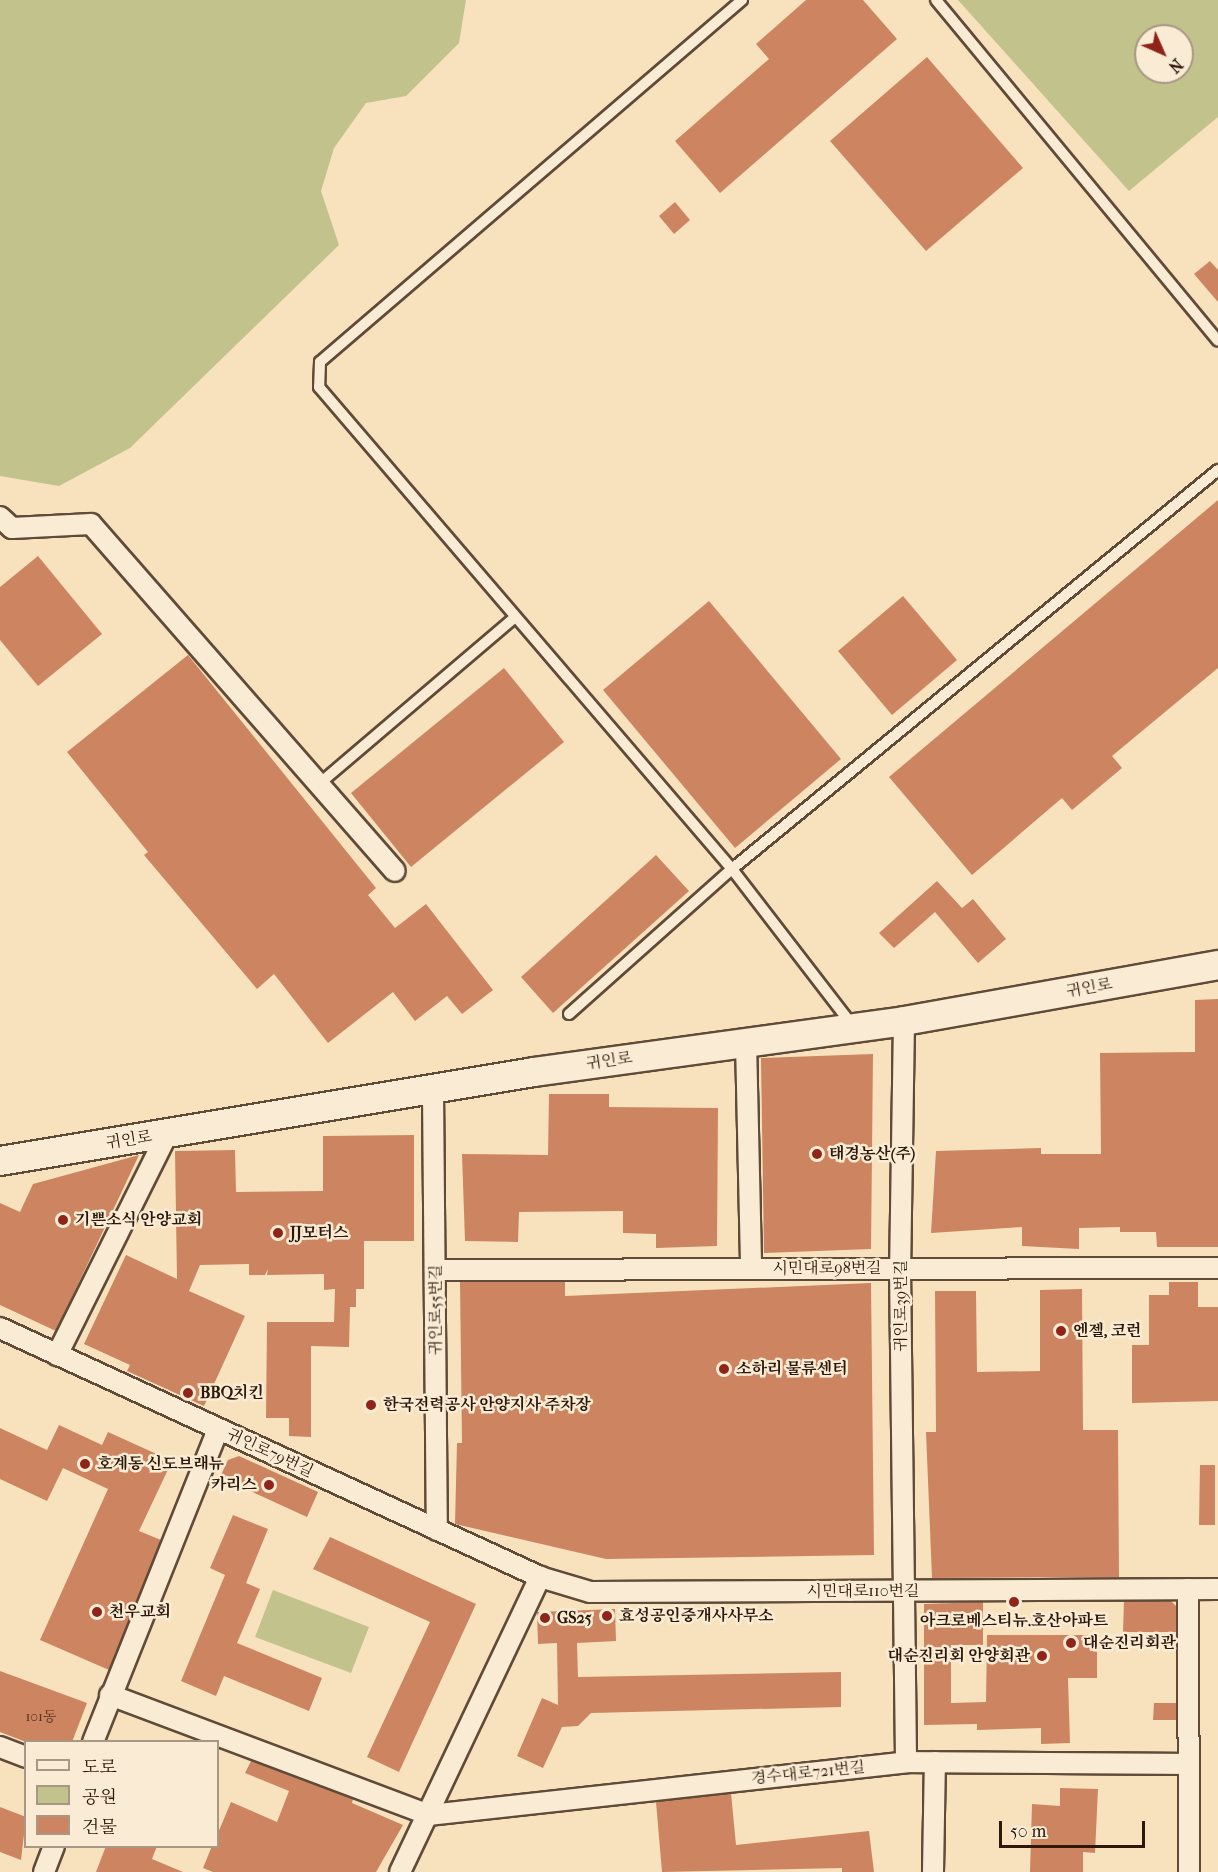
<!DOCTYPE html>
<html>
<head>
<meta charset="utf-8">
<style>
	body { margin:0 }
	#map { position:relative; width:1218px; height:1872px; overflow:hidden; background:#f7e2bd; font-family:"IM FELL French Canon","Noto Serif KR",serif }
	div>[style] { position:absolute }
	.green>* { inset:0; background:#c2c28d }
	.building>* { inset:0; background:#cc8560 }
	.roads { filter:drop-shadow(2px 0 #604a38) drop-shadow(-2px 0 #604a38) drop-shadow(0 2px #604a38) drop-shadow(0 -2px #604a38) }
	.lane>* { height:10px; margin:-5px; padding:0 5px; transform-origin:5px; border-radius:5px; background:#faecd4 }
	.street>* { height:20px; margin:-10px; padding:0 10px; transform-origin:10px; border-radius:10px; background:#faecd4 }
	.secondary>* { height:28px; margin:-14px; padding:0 14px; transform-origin:14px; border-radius:14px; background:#faecd4 }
	.dots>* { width:16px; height:16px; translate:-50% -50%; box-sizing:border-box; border:3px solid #faecd4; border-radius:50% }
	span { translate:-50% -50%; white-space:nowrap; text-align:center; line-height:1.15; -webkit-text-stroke:5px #faecd4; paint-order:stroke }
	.number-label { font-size:14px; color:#553320 }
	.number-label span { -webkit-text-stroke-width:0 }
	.street-label { font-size:16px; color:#2d180b }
	.poi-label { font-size:16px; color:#2d180b; font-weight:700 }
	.left { translate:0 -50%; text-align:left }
	.right { translate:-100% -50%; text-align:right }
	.legend { position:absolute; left:24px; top:1740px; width:195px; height:108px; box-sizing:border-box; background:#faecd4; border:2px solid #a89784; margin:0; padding:8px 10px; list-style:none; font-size:18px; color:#2d180b }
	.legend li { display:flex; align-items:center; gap:12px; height:30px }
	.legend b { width:30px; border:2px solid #a89784 }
	.north { position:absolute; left:1134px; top:24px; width:60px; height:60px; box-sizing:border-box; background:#faecd4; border:2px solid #a89784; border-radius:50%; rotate:135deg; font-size:16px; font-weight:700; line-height:24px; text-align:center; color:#2d180b }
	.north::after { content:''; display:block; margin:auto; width:21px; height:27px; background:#8f2418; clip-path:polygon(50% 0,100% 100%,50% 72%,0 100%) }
	.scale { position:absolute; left:999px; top:1821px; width:146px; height:27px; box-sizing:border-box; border:3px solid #2d180b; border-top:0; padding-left:8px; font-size:18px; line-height:21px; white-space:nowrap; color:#2d180b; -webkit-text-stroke:4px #faecd4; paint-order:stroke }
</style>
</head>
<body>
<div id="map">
	<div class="green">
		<i style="clip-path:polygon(0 0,466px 0,459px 43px,406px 96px,366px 103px,334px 148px,321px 191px,339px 245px,130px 448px,59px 486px,0 476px)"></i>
		<i style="clip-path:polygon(evenodd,958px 0,1218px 0,1218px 117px,1129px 191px,958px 0,1146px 36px,1182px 36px,1182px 72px,1146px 72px,1146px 36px)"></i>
		<i style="clip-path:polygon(273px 1590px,369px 1627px,351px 1673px,255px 1637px)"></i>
	</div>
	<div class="building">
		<i style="clip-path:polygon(806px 0,863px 0,897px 39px,720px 193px,675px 141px,769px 59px,756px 44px)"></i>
		<i style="clip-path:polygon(927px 57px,1023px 168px,926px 251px,830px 141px)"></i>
		<i style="clip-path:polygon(675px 202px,690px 220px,674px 234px,659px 216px)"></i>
		<i style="clip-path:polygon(1210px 261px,1218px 270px,1218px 302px,1194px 274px)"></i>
		<i style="clip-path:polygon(1218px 500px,1218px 668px,1112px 756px,1122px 768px,1072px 810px,1062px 798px,972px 875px,889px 777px)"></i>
		<i style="clip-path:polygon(38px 556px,102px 634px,38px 686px,0 640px,0 587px)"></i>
		<i style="clip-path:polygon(903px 596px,957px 660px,892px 715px,838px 651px)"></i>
		<i style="clip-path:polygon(709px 601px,841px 759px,735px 848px,603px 690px)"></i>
		<i style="clip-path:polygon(188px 655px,376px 888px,368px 895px,395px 928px,426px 904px,493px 990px,462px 1014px,447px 996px,415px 1021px,393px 992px,328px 1043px,274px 974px,257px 989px,144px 855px,148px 852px,67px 752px)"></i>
		<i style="clip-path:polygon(504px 668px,564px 742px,411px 867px,351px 793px)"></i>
		<i style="clip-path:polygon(656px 855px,689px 891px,553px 1013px,521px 977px)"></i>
		<i style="clip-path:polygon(937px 881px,962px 908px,973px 899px,1006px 939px,978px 963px,935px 912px,894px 948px,879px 933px)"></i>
		<i style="clip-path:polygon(1218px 999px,1218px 1247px,1157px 1247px,1156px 1232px,1120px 1232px,1120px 1227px,1079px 1228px,1079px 1249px,1022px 1246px,1022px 1227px,931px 1233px,936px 1151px,1041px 1148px,1041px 1154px,1101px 1154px,1100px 1053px,1195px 1052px,1195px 1000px)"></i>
		<i style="clip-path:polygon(873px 1054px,871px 1249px,764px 1253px,761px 1058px)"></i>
		<i style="clip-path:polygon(549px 1094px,609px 1094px,609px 1107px,718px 1108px,717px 1246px,656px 1248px,656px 1234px,623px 1233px,623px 1211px,519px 1212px,518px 1242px,465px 1241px,462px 1154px,548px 1155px)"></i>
		<i style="clip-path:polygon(414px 1135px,414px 1241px,364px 1241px,364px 1289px,356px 1289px,356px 1307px,350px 1307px,349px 1347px,311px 1346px,311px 1437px,289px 1436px,289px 1418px,266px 1418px,267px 1322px,334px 1322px,335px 1289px,324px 1290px,324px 1274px,267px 1275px,268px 1269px,265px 1275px,249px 1275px,249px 1264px,200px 1265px,189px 1291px,245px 1316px,204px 1406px,127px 1371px,130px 1365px,84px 1344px,126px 1255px,177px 1279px,175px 1151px,235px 1150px,236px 1192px,323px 1191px,323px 1136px)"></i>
		<i style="clip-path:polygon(139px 1155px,56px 1331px,0 1305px,0 1203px,20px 1212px,33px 1184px)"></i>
		<i style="clip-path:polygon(460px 1282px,565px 1282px,565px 1296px,871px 1283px,874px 1555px,606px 1559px,455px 1524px,457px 1443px,462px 1443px)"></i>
		<i style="clip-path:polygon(1169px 1282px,1198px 1282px,1198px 1307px,1218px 1307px,1218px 1401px,1132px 1403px,1132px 1345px,1149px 1345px,1149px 1295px,1169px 1295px)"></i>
		<i style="clip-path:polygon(1082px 1289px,1083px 1430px,1118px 1430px,1119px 1577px,932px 1578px,926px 1432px,936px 1432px,935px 1291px,976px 1291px,977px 1372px,1040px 1371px,1040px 1290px)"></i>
		<i style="clip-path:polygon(59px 1425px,102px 1445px,108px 1432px,172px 1461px,139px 1531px,161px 1540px,109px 1670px,40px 1640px,108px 1489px,63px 1468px,47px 1501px,0 1479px,0 1428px,47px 1450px)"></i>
		<i style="clip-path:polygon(239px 1456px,318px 1492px,307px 1517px,220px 1477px,228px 1460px)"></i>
		<i style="clip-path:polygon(1200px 1465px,1215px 1465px,1215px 1525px,1199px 1525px)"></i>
		<i style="clip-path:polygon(233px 1515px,268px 1529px,246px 1583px,260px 1589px,237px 1643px,322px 1678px,309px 1711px,224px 1676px,216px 1696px,181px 1681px,225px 1575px,210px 1568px)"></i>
		<i style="clip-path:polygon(330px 1537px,476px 1604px,399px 1772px,367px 1757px,430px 1622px,313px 1569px)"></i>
		<i style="clip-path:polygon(1124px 1601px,1171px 1601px,1176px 1606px,1176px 1632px,1123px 1632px)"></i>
		<i style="clip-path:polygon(983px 1602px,983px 1645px,951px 1645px,951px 1703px,986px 1702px,987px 1635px,1097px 1635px,1097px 1678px,1068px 1678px,1070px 1743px,1041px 1744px,1041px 1728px,977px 1730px,977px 1724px,924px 1725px,924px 1604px)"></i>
		<i style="clip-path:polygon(615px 1609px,616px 1641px,577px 1643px,578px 1677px,841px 1672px,841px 1707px,591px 1713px,578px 1726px,562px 1727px,543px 1768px,517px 1756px,542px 1698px,558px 1705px,557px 1643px,538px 1644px,537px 1612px)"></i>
		<i style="clip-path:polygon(0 1671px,87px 1703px,72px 1742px,26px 1742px,0 1732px)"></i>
		<i style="clip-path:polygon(1154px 1703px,1176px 1703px,1176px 1720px,1153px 1720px)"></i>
		<i style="clip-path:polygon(251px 1761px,353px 1799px,352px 1803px,403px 1825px,376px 1872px,213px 1872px,203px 1868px,212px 1846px,218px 1846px,218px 1833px,231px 1802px,277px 1822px,289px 1791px,245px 1773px)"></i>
		<i style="clip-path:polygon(1060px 1788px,1098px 1789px,1095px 1853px,1083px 1852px,1083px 1872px,1030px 1872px,1032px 1804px,1060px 1806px)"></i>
		<i style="clip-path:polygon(731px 1793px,736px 1845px,869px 1831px,874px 1872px,842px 1872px,842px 1868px,662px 1872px,656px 1802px)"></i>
		<i style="clip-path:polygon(0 1807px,26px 1817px,21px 1860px,0 1852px)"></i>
		<i style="clip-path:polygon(106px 1846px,157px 1846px,152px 1859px,183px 1872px,96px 1872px)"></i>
	</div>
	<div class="roads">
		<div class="lane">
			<i style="left:742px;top:0;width:556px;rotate:139.38deg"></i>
			<i style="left:320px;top:362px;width:25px;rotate:92deg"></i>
			<i style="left:319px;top:387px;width:635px;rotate:49.41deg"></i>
			<i style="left:732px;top:869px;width:197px;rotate:52.4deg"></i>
			<i style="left:936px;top:0;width:442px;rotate:50.4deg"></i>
			<i style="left:319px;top:784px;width:255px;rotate:-40.4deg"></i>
			<i style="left:569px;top:1014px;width:218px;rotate:-41.7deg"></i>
			<i style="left:732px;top:869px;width:629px;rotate:-39.39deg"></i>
		</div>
		<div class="street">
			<i style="left:0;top:517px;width:16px;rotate:43deg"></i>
			<i style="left:12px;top:528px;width:79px;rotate:-2.9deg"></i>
			<i style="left:91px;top:524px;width:461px;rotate:48.8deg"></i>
			<i style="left:904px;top:1021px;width:247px;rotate:90.9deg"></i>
			<i style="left:900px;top:1268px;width:494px;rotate:89.3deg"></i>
			<i style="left:746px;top:1042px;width:226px;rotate:88.7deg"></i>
			<i style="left:433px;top:1090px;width:440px;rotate:89.5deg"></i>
			<i style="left:436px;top:1270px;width:782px;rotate:-0.15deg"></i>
			<i style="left:0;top:1328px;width:595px;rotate:24.75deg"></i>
			<i style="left:540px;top:1577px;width:52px;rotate:16.7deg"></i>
			<i style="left:590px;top:1592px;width:628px;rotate:-0.27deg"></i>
			<i style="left:57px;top:1355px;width:247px;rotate:-63.5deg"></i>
			<i style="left:1188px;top:1589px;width:283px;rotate:89.8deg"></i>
			<i style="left:110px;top:1695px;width:341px;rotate:20.6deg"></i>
			<i style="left:429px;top:1815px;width:480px;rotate:-6.3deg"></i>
			<i style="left:906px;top:1762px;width:281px;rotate:0.4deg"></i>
			<i style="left:93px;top:1742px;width:337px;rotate:-68.2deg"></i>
			<i style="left:0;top:1747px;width:28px;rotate:21deg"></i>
			<i style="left:44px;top:1872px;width:28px;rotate:-69deg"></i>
			<i style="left:400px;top:1872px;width:327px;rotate:-64.6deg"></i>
			<i style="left:933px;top:1872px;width:110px;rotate:-89deg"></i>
		</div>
		<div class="secondary">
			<i style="left:0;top:1161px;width:541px;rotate:-9.46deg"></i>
			<i style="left:534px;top:1072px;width:373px;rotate:-7.8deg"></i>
			<i style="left:904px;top:1021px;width:319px;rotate:-10.1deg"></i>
		</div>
	</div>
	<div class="dots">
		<i style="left:817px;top:1154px;background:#8f2418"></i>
		<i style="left:63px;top:1220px;background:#8f2418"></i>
		<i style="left:278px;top:1233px;background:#8f2418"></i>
		<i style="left:1061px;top:1331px;background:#8f2418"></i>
		<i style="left:724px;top:1369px;background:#8f2418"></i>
		<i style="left:188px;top:1393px;background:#8f2418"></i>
		<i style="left:371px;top:1405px;background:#8f2418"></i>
		<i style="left:85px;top:1464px;background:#8f2418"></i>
		<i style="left:269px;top:1485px;background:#8f2418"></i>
		<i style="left:1014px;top:1602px;background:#8f2418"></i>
		<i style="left:97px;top:1612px;background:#8f2418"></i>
		<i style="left:607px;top:1616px;background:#8f2418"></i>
		<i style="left:545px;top:1618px;background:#8f2418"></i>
		<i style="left:1071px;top:1643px;background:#8f2418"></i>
		<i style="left:1042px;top:1656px;background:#8f2418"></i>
	</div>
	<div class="number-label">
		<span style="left:41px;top:1717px">101동</span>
	</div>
	<div class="street-label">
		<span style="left:1089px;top:988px;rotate:-10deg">귀인로</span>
		<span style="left:609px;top:1061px;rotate:-8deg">귀인로</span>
		<span style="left:129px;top:1140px;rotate:-9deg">귀인로</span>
		<span style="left:827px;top:1268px">시민대로98번길</span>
		<span style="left:901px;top:1306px;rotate:-90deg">귀인로39번길</span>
		<span style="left:436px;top:1310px;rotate:-90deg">귀인로55번길</span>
		<span style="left:270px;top:1453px;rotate:25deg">귀인로79번길</span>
		<span style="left:863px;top:1591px">시민대로110번길</span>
		<span style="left:808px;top:1773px;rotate:-6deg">경수대로721번길</span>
	</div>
	<div class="poi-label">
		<span class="left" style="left:829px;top:1154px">태경농산(주)</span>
		<span class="left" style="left:75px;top:1220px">기쁜소식 안양교회</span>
		<span class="left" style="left:290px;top:1233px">JJ모터스</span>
		<span class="left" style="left:1073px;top:1331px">엔젤, 코런</span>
		<span class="left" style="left:736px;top:1369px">소하리 물류센터</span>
		<span class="left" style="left:200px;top:1393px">BBQ치킨</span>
		<span class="left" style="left:383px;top:1405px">한국전력공사 안양지사 주차장</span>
		<span class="left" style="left:97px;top:1464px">호계동 신도브래뉴</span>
		<span class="right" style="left:257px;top:1485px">카리스</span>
		<span class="left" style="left:109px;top:1612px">천우교회</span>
		<span class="left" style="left:619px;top:1616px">효성공인중개사사무소</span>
		<span class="left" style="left:557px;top:1618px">GS25</span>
		<span style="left:1014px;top:1621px">아크로베스티뉴.호산아파트</span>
		<span class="left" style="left:1083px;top:1643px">대순진리회관</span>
		<span class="right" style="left:1030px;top:1656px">대순진리회 안양회관</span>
	</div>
	<ul class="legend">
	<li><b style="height:8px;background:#faecd4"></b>도로</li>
	<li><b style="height:16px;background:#c2c28d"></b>공원</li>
	<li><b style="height:16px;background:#cc8560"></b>건물</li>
	</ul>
	<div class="north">N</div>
	<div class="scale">50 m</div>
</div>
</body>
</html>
